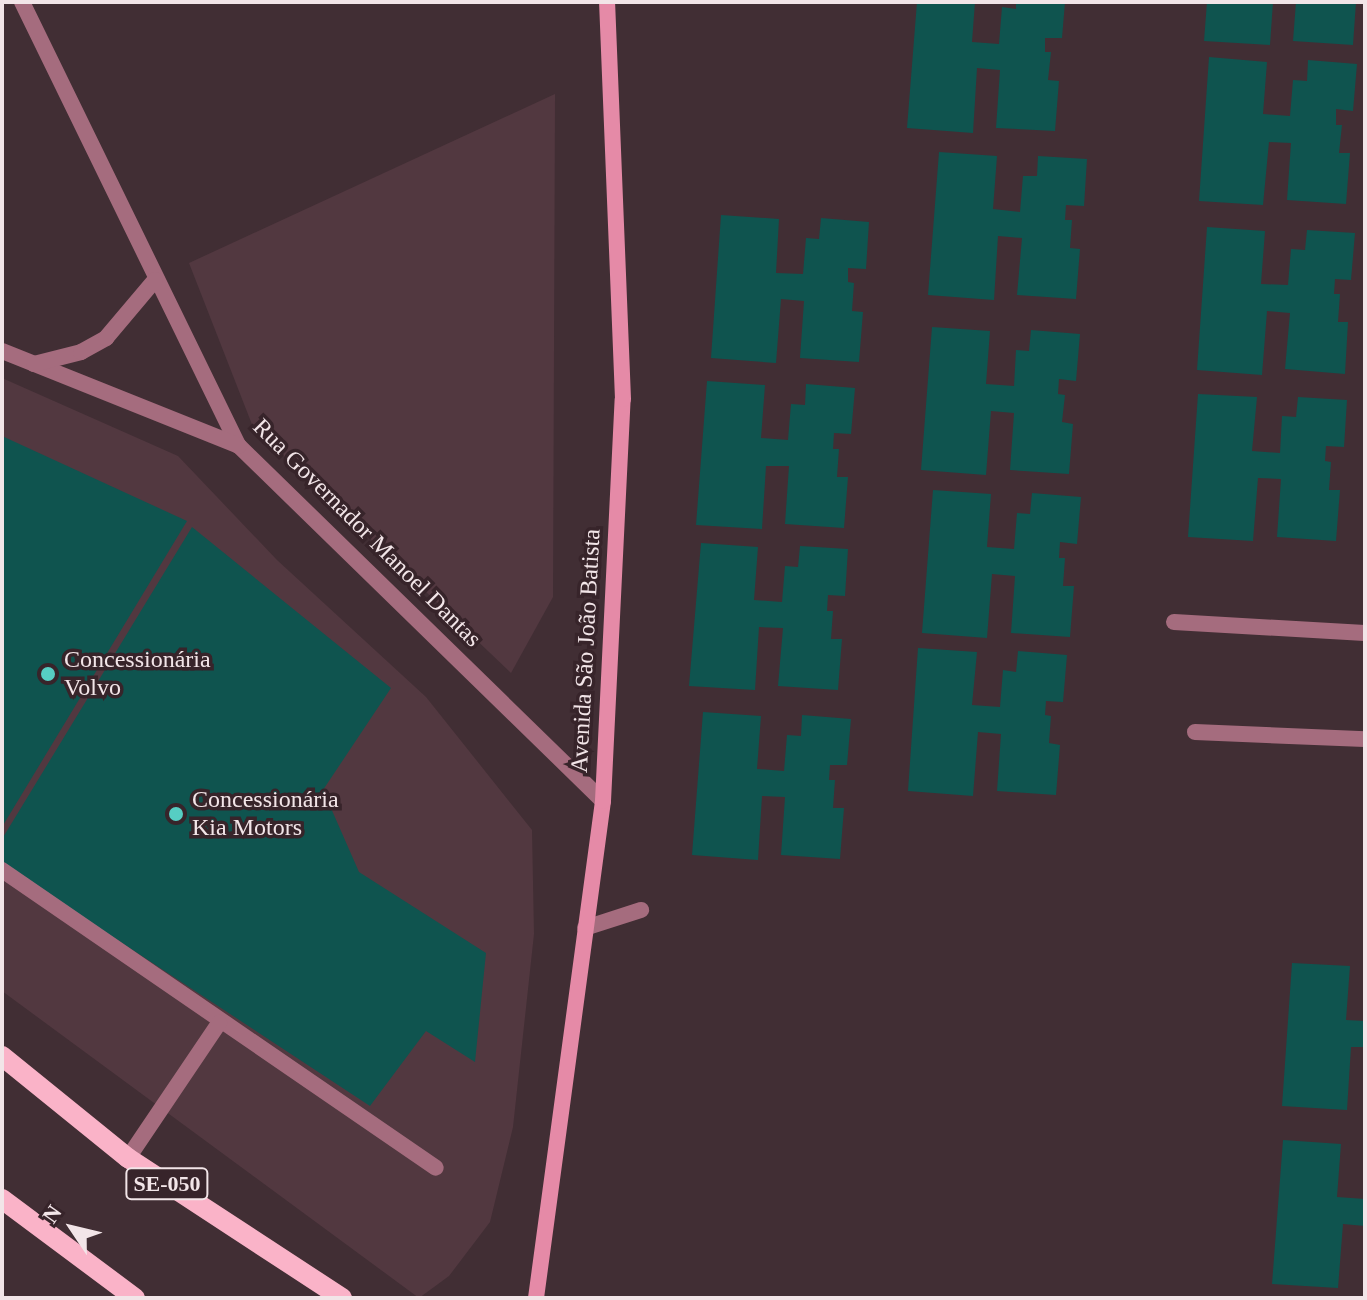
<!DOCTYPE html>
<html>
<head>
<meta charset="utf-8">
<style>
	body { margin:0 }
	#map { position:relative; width:1367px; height:1300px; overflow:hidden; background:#412e34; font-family:Georgia,serif }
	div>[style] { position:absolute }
	.built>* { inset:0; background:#523840 }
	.building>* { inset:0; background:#0f544f }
	.lane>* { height:16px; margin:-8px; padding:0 8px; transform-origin:8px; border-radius:8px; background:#a56c7e }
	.street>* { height:16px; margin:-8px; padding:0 8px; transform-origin:8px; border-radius:8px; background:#a56c7e }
	.secondary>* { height:16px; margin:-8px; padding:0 8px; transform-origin:8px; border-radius:8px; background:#e58aa7 }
	.primary>* { height:20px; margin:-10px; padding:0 10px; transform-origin:10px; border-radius:10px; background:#fab3c8 }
	.dots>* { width:22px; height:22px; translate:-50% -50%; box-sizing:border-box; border:4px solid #37242a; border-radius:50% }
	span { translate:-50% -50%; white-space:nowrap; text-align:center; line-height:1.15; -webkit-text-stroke:7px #37242a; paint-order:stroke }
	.shield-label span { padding:2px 6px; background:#37242a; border:2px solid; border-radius:6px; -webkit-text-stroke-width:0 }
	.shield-label { font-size:22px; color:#f2e5e8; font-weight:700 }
	.street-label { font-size:24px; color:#f2e5e8 }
	.poi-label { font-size:24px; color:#f2e5e8 }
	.left { translate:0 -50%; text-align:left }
	.frame { position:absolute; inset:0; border:4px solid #f2e5e8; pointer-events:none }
	.north { position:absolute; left:32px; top:1188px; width:80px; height:80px; -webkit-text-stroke:6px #37242a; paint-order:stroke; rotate:305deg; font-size:22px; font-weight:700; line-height:32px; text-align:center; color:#f2e5e8 }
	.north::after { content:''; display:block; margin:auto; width:28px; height:36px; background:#f2e5e8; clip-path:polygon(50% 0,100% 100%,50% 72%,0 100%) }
</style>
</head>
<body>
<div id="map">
	<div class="built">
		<i style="clip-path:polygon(555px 94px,553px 597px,511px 673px,253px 427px,189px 263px)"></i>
		<i style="clip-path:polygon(2px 378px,178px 456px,277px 560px,426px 697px,532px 830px,534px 934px,513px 1127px,490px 1222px,449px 1276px,419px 1298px,2px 991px)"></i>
	</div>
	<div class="building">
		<i style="clip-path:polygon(917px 2px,975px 2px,972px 42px,999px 44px,1002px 7px,1016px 9px,1016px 2px,1065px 2px,1062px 38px,1045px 38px,1045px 52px,1051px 52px,1048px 80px,1059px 81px,1055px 131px,996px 128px,1000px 70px,977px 68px,973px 133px,907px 128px)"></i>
		<i style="clip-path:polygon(1207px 2px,1273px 2px,1270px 45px,1204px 41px)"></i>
		<i style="clip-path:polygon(1296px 2px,1356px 2px,1353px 45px,1293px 41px)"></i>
		<i style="clip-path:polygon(1209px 57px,1267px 62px,1263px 114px,1290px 116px,1293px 80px,1307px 81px,1308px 60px,1357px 64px,1353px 111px,1336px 109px,1336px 125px,1342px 125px,1339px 153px,1350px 153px,1346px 204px,1287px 200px,1291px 143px,1269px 142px,1263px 205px,1199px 201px)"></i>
		<i style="clip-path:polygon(939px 152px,997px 156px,993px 209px,1020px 212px,1023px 176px,1037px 176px,1038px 156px,1087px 159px,1084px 206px,1066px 205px,1065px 220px,1072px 220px,1070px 248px,1080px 249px,1076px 299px,1017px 295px,1022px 238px,998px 236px,994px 300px,928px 295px)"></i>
		<i style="clip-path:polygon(721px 215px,779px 219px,776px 273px,803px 274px,806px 238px,819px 239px,821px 218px,869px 222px,866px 269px,848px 268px,848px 282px,854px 283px,852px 311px,863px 312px,859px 362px,800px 358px,804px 301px,781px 299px,776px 363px,711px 358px)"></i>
		<i style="clip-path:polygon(1207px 227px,1265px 231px,1261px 284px,1288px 285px,1291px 249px,1305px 250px,1307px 230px,1355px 233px,1351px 280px,1335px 279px,1334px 294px,1340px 294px,1338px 322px,1348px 322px,1345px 374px,1285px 369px,1290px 313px,1267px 311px,1262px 375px,1197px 370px)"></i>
		<i style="clip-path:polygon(932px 327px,990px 331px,986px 384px,1014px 386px,1016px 350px,1029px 351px,1031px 330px,1080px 334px,1076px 381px,1059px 379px,1058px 394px,1065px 395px,1062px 422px,1073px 424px,1069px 474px,1010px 470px,1014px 413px,991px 411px,986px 475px,921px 470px)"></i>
		<i style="clip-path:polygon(707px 381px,765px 385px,761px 438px,788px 440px,791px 404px,805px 405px,806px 384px,855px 388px,851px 434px,834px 433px,833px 449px,839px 449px,837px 477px,848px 477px,844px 528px,785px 524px,789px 466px,766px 466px,762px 529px,696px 525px)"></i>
		<i style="clip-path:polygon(1198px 394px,1257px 397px,1252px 451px,1280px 453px,1282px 416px,1296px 417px,1298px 397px,1347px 400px,1344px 447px,1326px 446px,1325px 461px,1331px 462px,1329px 490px,1340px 490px,1336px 541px,1277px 537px,1281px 479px,1258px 478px,1253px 541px,1188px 537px)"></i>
		<i style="clip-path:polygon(2px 436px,187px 521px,2px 827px)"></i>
		<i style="clip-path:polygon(933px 490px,991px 494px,987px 547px,1014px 549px,1017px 513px,1030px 514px,1032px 493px,1081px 497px,1077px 544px,1060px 542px,1059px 558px,1065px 558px,1063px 586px,1074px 586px,1070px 637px,1011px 633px,1015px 576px,992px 574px,987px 638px,922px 633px)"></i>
		<i style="clip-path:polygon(192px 527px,391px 688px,323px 790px,359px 872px,486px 953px,475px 1062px,426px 1031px,370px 1106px,2px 864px,2px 839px)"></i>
		<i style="clip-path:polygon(701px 543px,758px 547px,754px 600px,782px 602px,785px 566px,798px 567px,800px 546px,848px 549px,845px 596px,828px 595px,827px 611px,833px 611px,831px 639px,842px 639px,838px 690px,778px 686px,783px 628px,759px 627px,755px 690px,689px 686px)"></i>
		<i style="clip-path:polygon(918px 648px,977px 652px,972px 705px,1000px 707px,1003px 670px,1016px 672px,1018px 651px,1067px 655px,1063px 702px,1046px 701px,1045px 715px,1051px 716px,1049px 743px,1060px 745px,1056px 795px,997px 791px,1001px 734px,978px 732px,973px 796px,908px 791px)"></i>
		<i style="clip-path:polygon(703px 712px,761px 716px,757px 769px,784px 771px,787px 735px,801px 736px,802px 715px,851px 719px,847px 765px,830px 765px,829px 780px,835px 780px,833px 808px,844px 808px,840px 859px,781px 855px,785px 797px,762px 796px,758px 860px,692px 855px)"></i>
		<i style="clip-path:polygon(1292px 963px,1350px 966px,1346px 1020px,1365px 1021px,1365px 1047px,1351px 1047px,1347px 1110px,1282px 1106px)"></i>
		<i style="clip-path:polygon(1283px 1140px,1341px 1144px,1337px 1197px,1365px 1199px,1365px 1226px,1343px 1224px,1338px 1288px,1272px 1284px)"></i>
	</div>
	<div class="lane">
		<i style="left:1174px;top:622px;width:191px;rotate:3.3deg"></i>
		<i style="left:1195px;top:732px;width:170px;rotate:2.4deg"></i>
		<i style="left:2px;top:870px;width:526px;rotate:34.47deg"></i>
		<i style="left:585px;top:928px;width:59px;rotate:-17.8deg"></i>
		<i style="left:128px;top:1158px;width:163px;rotate:-56deg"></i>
	</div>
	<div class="street">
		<i style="left:22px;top:2px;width:494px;rotate:64deg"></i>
		<i style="left:239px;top:446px;width:508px;rotate:44.28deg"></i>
		<i style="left:2px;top:351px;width:255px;rotate:21.8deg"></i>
		<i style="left:34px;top:364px;width:49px;rotate:-14.3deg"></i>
		<i style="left:81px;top:352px;width:29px;rotate:-29deg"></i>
		<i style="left:106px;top:338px;width:76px;rotate:-49.8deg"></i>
	</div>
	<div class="secondary">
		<i style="left:536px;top:1298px;width:501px;rotate:-82.32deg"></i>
		<i style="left:603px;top:801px;width:402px;rotate:-87.2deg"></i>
		<i style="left:623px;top:399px;width:397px;rotate:-92.3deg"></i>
	</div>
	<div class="primary">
		<i style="left:2px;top:1056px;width:162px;rotate:39deg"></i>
		<i style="left:128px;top:1158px;width:256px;rotate:33.2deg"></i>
		<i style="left:2px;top:1199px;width:166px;rotate:36.7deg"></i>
	</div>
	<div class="dots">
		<i style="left:48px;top:674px;background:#56cec3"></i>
		<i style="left:176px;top:814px;background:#56cec3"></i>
	</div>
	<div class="shield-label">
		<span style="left:167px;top:1184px">SE-050</span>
	</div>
	<div class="street-label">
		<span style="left:367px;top:533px;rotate:45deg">Rua Governador Manoel Dantas</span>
		<span style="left:586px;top:651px;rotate:-87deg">Avenida São João Batista</span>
	</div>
	<div class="poi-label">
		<span class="left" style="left:64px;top:674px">Concessionária<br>Volvo</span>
		<span class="left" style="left:192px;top:814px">Concessionária<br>Kia Motors</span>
	</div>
	<div class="frame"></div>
	<div class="north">N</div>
</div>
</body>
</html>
